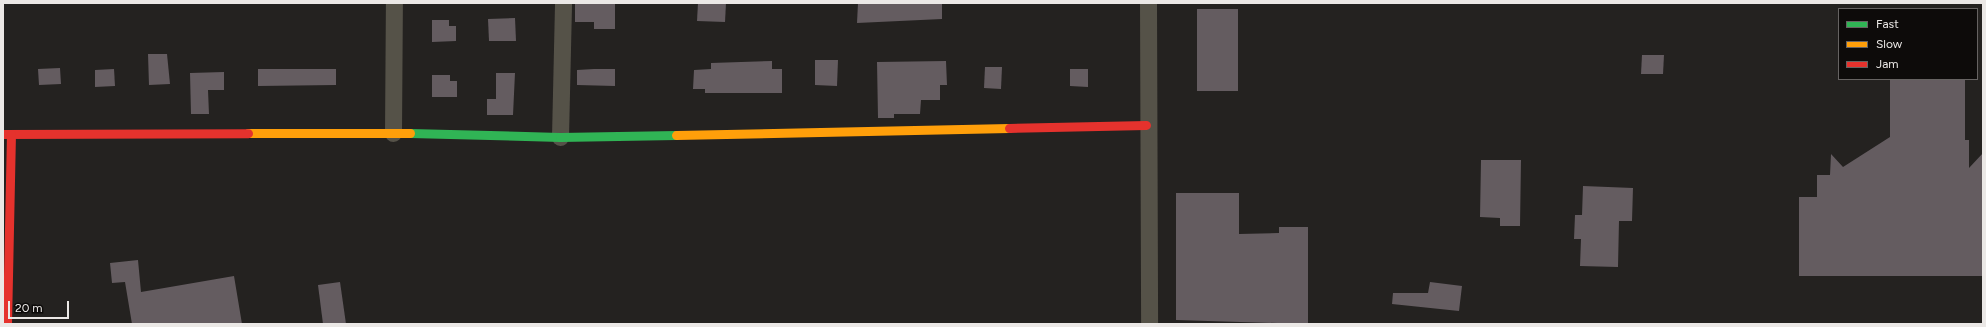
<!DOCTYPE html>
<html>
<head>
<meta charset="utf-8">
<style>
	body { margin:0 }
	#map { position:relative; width:1986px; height:327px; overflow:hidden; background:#242220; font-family:Figtree,sans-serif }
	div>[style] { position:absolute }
	.building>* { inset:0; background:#645c60 }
	.street>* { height:17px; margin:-8.5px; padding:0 8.5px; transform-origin:8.5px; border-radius:8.5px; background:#555248 }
	.fast>* { height:9px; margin:-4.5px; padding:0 4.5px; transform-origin:4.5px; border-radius:4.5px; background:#30b455 }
	.slow>* { height:9px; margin:-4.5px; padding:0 4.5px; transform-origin:4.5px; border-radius:4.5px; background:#ff9f0a }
	.jam>* { height:9px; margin:-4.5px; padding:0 4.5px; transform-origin:4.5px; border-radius:4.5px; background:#e5322d }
	span { translate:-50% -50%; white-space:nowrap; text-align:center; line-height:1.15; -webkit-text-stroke:4px #0d0b0a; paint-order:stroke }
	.frame { position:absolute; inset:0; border:4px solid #ebe8e6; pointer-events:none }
	.legend { position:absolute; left:1838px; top:8px; width:140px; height:72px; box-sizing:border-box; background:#0d0b0a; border:1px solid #666362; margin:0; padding:5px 7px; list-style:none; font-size:12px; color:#ebe8e6 }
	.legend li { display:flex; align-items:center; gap:8px; height:20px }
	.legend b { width:20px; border:1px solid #666362 }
	.scale { position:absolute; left:8px; top:301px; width:61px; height:18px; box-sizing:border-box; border:2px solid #ebe8e6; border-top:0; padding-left:5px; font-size:12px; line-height:14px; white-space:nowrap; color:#ebe8e6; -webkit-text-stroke:3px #0d0b0a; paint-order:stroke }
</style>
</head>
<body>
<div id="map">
	<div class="building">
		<i style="clip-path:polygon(575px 3px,615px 3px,615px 29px,594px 29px,594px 22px,575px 22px)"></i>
		<i style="clip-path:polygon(698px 3px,726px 3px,725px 22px,697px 21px)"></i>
		<i style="clip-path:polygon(858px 3px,942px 3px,942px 19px,857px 23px)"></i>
		<i style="clip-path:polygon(1197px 9px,1238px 9px,1238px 91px,1197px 91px)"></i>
		<i style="clip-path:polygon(515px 18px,516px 41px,489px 41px,488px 19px)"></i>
		<i style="clip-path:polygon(432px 20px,449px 20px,449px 26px,456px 26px,456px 41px,432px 42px)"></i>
		<i style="clip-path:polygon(148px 54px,167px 54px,170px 84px,149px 85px)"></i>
		<i style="clip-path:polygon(1642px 55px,1664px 55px,1663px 74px,1641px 74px)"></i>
		<i style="clip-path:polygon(815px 60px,838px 60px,837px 86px,815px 85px)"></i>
		<i style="clip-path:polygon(772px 61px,772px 69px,782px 69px,782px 93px,705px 93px,705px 89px,693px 89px,694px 70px,711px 69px,711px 63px)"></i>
		<i style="clip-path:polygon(946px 61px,947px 85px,940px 85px,940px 100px,921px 100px,920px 114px,894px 114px,894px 118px,878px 118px,877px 62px)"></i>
		<i style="clip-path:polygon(985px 67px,1002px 67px,1001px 89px,984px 88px)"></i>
		<i style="clip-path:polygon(60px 68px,61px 84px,39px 85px,38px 69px)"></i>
		<i style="clip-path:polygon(114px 69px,115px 86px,95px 87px,95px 70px)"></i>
		<i style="clip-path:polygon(258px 69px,336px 69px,336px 85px,258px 86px)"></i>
		<i style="clip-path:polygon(594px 69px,615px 69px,615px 86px,577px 85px,577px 70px)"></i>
		<i style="clip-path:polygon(1070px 69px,1088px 69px,1088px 87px,1070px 86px)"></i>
		<i style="clip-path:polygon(224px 72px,224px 90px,208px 90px,209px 114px,191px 114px,190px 73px)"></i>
		<i style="clip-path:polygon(496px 73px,515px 73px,513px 115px,487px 115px,487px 99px,496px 99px)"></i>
		<i style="clip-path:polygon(432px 75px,450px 75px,450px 81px,457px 81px,457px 97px,432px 97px)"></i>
		<i style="clip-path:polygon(1890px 79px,1965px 79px,1965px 140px,1969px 140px,1969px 168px,1983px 153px,1983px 276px,1799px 276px,1799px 197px,1817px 197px,1817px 175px,1830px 175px,1831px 154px,1843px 167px,1890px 137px)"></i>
		<i style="clip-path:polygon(1481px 160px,1521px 160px,1520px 226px,1500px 226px,1500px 218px,1480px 217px)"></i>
		<i style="clip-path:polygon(1583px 186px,1633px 188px,1632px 221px,1619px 221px,1618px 267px,1580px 266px,1581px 239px,1574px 239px,1575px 215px,1582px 215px)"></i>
		<i style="clip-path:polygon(1176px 193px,1239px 193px,1239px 234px,1279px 233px,1279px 227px,1308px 227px,1308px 324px,1176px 320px)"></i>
		<i style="clip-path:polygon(138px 260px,141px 292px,234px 276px,242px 324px,132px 324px,125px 282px,112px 283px,110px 263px)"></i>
		<i style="clip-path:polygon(340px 282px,346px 324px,323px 324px,318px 285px)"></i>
		<i style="clip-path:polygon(1430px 282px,1462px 286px,1459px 311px,1392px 304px,1393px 293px,1428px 293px)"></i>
	</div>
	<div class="street">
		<i style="left:1148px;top:3px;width:321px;rotate:89.8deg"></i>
		<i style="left:393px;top:133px;width:130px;rotate:-89.6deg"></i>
		<i style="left:560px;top:137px;width:134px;rotate:-88.7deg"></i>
	</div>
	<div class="fast">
		<i style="left:410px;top:133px;width:150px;rotate:1.5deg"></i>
		<i style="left:560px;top:137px;width:116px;rotate:-1deg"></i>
	</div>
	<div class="slow">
		<i style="left:248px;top:133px;width:162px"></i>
		<i style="left:676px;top:135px;width:333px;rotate:-1.2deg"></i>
	</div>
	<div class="jam">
		<i style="left:1009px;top:128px;width:137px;rotate:-1.3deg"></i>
		<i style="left:3px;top:134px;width:245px;rotate:-0.2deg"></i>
		<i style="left:7px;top:324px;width:190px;rotate:-88.8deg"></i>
	</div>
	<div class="frame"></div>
	<ul class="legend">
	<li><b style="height:5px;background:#30b455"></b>Fast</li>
	<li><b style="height:5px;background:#ff9f0a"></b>Slow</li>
	<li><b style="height:5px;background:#e5322d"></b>Jam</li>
	</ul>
	<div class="scale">20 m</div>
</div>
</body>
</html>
